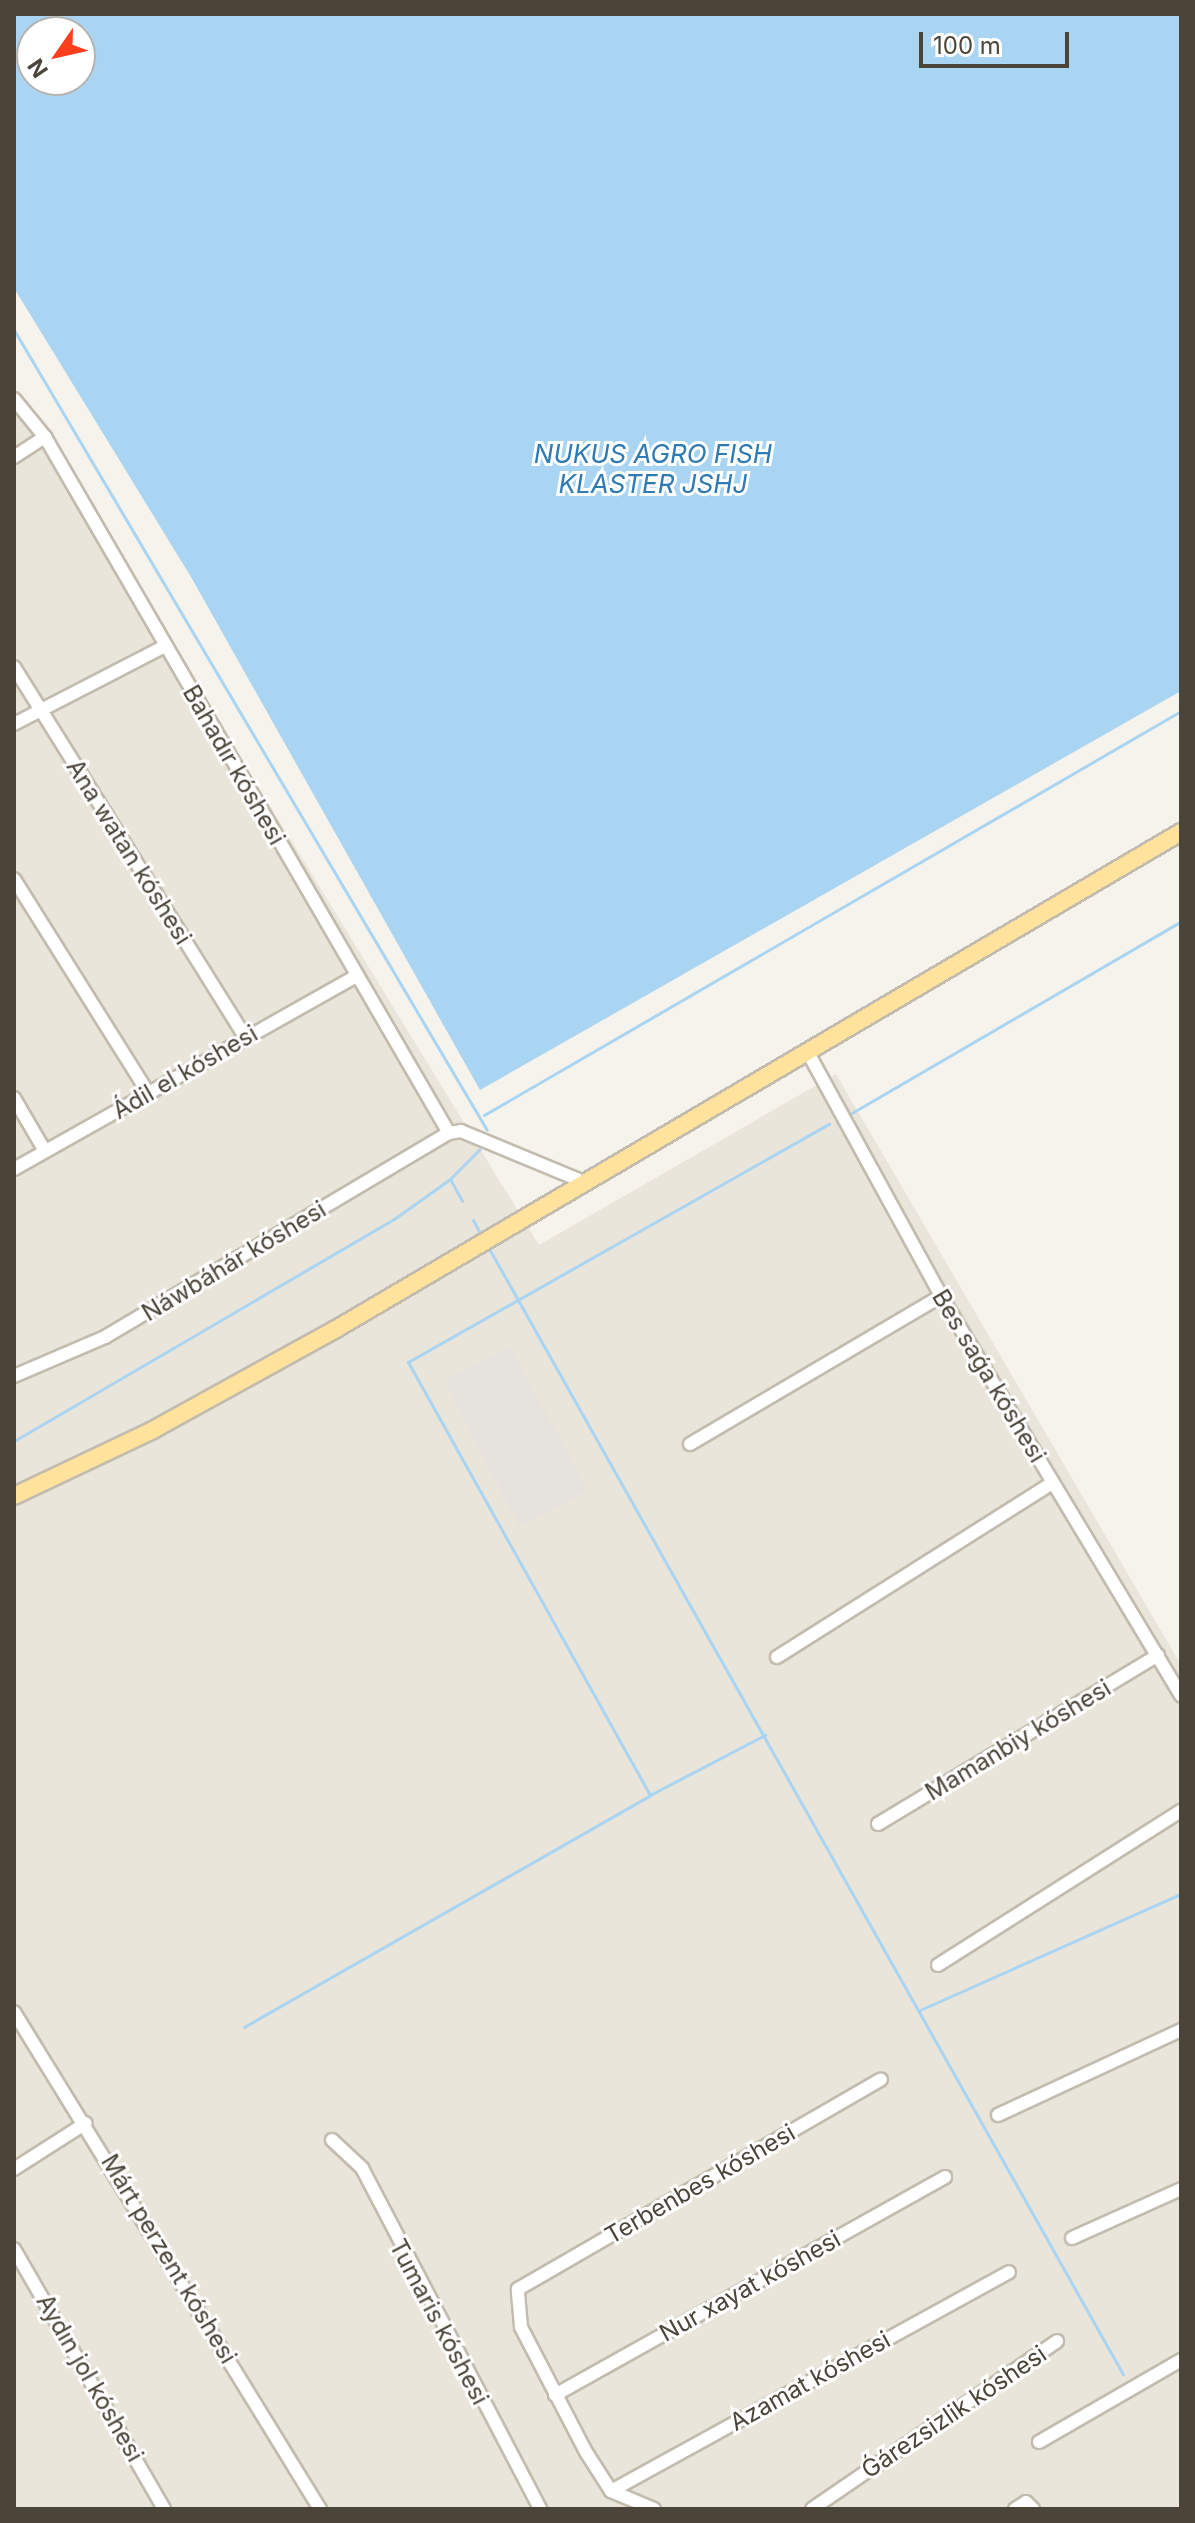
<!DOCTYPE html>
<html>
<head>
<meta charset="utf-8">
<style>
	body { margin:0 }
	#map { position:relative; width:1195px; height:2523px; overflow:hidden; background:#f6f3ec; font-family:Inter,sans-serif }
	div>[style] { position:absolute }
	.residential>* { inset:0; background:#eae5da }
	.industrial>* { inset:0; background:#e6e2dd }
	.water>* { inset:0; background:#a9d4f2 }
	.stream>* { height:3px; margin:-1.5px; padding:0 1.5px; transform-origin:1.5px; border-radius:1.5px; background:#a9d4f2 }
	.roads { filter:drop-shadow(2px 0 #c2bbae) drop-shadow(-2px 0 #c2bbae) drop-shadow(0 2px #c2bbae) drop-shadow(0 -2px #c2bbae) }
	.minor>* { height:12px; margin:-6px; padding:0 6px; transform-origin:6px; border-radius:6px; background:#fff }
	.major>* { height:16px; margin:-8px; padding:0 8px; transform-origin:8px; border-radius:8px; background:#ffe39c }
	span { translate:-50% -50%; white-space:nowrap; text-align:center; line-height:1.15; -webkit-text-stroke:6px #fff; paint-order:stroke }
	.street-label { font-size:24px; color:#4b4439 }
	.water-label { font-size:26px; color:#2e7ab2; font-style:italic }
	.frame { position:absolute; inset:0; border:16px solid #4b4439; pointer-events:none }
	.north { position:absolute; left:16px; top:16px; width:80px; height:80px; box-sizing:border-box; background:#fff; border:2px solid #b7b4b0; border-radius:50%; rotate:236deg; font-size:22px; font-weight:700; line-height:32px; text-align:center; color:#4b4439 }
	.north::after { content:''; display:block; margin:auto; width:28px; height:36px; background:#fc3f1d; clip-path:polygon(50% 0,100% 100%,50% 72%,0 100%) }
	.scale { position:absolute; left:919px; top:32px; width:150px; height:36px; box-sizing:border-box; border:4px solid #4b4439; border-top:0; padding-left:10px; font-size:24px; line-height:28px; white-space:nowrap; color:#4b4439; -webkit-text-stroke:6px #fff; paint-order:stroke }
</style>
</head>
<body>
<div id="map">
	<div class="residential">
		<i style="clip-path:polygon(14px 388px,539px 1245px,836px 1074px,1181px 1665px,1181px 2509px,14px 2509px)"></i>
	</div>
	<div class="industrial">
		<i style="clip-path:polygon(510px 1346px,588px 1490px,519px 1526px,445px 1380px)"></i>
	</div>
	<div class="water">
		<i style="clip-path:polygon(evenodd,14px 14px,1181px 14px,1181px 691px,480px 1090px,191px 577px,14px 288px,14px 14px,32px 32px,80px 32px,80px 80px,32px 80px,32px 32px)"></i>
	</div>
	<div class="stream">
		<i style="left:14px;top:330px;width:929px;rotate:59.41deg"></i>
		<i style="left:850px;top:1114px;width:383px;rotate:-30.2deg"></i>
		<i style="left:484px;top:1115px;width:806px;rotate:-30.1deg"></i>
		<i style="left:450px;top:1179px;width:42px;rotate:-45deg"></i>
		<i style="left:473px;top:1220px;width:17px;rotate:62deg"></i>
		<i style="left:487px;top:1245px;width:1296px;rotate:60.61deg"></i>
		<i style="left:14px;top:1441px;width:440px;rotate:-30.3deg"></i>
		<i style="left:394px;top:1219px;width:69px;rotate:-35.5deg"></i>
		<i style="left:450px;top:1179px;width:25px;rotate:61deg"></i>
		<i style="left:650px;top:1795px;width:130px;rotate:-27.6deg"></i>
		<i style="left:920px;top:2010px;width:286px;rotate:-24deg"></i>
		<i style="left:244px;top:2027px;width:468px;rotate:-29.7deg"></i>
		<i style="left:650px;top:1795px;width:496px;rotate:-119.2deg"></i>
		<i style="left:408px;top:1362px;width:484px;rotate:-29.5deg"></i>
	</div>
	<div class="roads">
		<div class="minor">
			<i style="left:14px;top:399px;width:49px;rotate:50.8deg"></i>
			<i style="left:45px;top:437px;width:805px;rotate:59.87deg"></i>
			<i style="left:14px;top:457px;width:37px;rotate:-33deg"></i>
			<i style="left:14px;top:667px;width:436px;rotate:58deg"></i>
			<i style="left:14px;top:724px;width:170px;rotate:-27.3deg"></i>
			<i style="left:14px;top:879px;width:254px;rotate:57.9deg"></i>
			<i style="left:807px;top:1051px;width:279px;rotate:61.3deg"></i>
			<i style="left:941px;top:1296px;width:466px;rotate:59deg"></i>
			<i style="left:14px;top:1098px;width:61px;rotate:59.7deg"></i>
			<i style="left:14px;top:1169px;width:394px;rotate:-29.4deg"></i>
			<i style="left:14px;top:1376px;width:99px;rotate:-23.2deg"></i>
			<i style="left:105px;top:1337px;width:400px;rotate:-30.7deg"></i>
			<i style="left:449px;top:1133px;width:12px;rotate:-9deg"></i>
			<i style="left:461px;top:1131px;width:133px;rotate:22.5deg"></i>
			<i style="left:690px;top:1444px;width:291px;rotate:-30.5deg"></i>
			<i style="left:777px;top:1657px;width:325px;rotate:-32.3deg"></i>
			<i style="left:878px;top:1824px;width:327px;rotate:-31.1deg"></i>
			<i style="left:938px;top:1965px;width:288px;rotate:-32.4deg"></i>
			<i style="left:14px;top:2012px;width:584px;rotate:58.38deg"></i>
			<i style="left:998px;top:2115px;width:202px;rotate:-24.9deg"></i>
			<i style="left:332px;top:2140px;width:41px;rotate:43deg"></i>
			<i style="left:362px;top:2168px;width:385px;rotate:62.4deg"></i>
			<i style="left:14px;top:2169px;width:85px;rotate:-32.6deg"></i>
			<i style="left:1072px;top:2238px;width:120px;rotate:-24.2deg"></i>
			<i style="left:14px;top:2249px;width:300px;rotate:60deg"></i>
			<i style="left:555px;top:2395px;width:447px;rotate:-29.2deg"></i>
			<i style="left:1039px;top:2442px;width:164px;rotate:-30deg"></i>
			<i style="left:611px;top:2491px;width:454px;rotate:-28.8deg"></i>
			<i style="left:654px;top:2509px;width:47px;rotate:-157.3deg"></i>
			<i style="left:611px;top:2491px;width:46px;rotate:-122.7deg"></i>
			<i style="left:586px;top:2452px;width:141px;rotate:-117.5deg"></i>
			<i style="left:521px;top:2327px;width:38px;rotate:-95deg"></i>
			<i style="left:518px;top:2289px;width:419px;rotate:-30deg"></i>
			<i style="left:812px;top:2509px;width:297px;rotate:-34.4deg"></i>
			<i style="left:1015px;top:2509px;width:13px;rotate:-32deg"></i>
			<i style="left:1026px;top:2502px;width:10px;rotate:45deg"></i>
		</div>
		<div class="major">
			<i style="left:14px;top:1496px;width:154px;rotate:-25.4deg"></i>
			<i style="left:153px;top:1430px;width:209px;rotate:-28.9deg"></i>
			<i style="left:336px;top:1329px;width:980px;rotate:-30.46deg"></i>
		</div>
	</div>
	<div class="street-label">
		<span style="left:234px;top:765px;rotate:60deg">Bahadır kóshesi</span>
		<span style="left:129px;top:852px;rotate:58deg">Ana watan kóshesi</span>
		<span style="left:185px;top:1072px;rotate:-30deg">Ádil el kóshesi</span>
		<span style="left:234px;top:1261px;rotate:-31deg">Náwbáhár kóshesi</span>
		<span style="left:989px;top:1376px;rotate:59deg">Bes saǵa kóshesi</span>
		<span style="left:1018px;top:1740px;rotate:-31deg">Mamanbiy kóshesi</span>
		<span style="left:700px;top:2184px;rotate:-30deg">Terbenbes kóshesi</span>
		<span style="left:169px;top:2259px;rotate:59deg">Márt perzent kóshesi</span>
		<span style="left:750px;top:2286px;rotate:-29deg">Nur xayat kóshesi</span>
		<span style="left:439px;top:2322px;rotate:62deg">Tumaris kóshesi</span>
		<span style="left:90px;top:2378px;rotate:60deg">Aydın jol kóshesi</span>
		<span style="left:810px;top:2381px;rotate:-29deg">Azamat kóshesi</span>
		<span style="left:954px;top:2412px;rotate:-34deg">Ǵárezsizlik kóshesi</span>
	</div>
	<div class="water-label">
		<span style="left:653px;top:469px">NUKUS AGRO FISH<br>KLASTER JSHJ</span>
	</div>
	<div class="frame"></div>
	<div class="north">N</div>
	<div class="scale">100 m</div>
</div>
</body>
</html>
